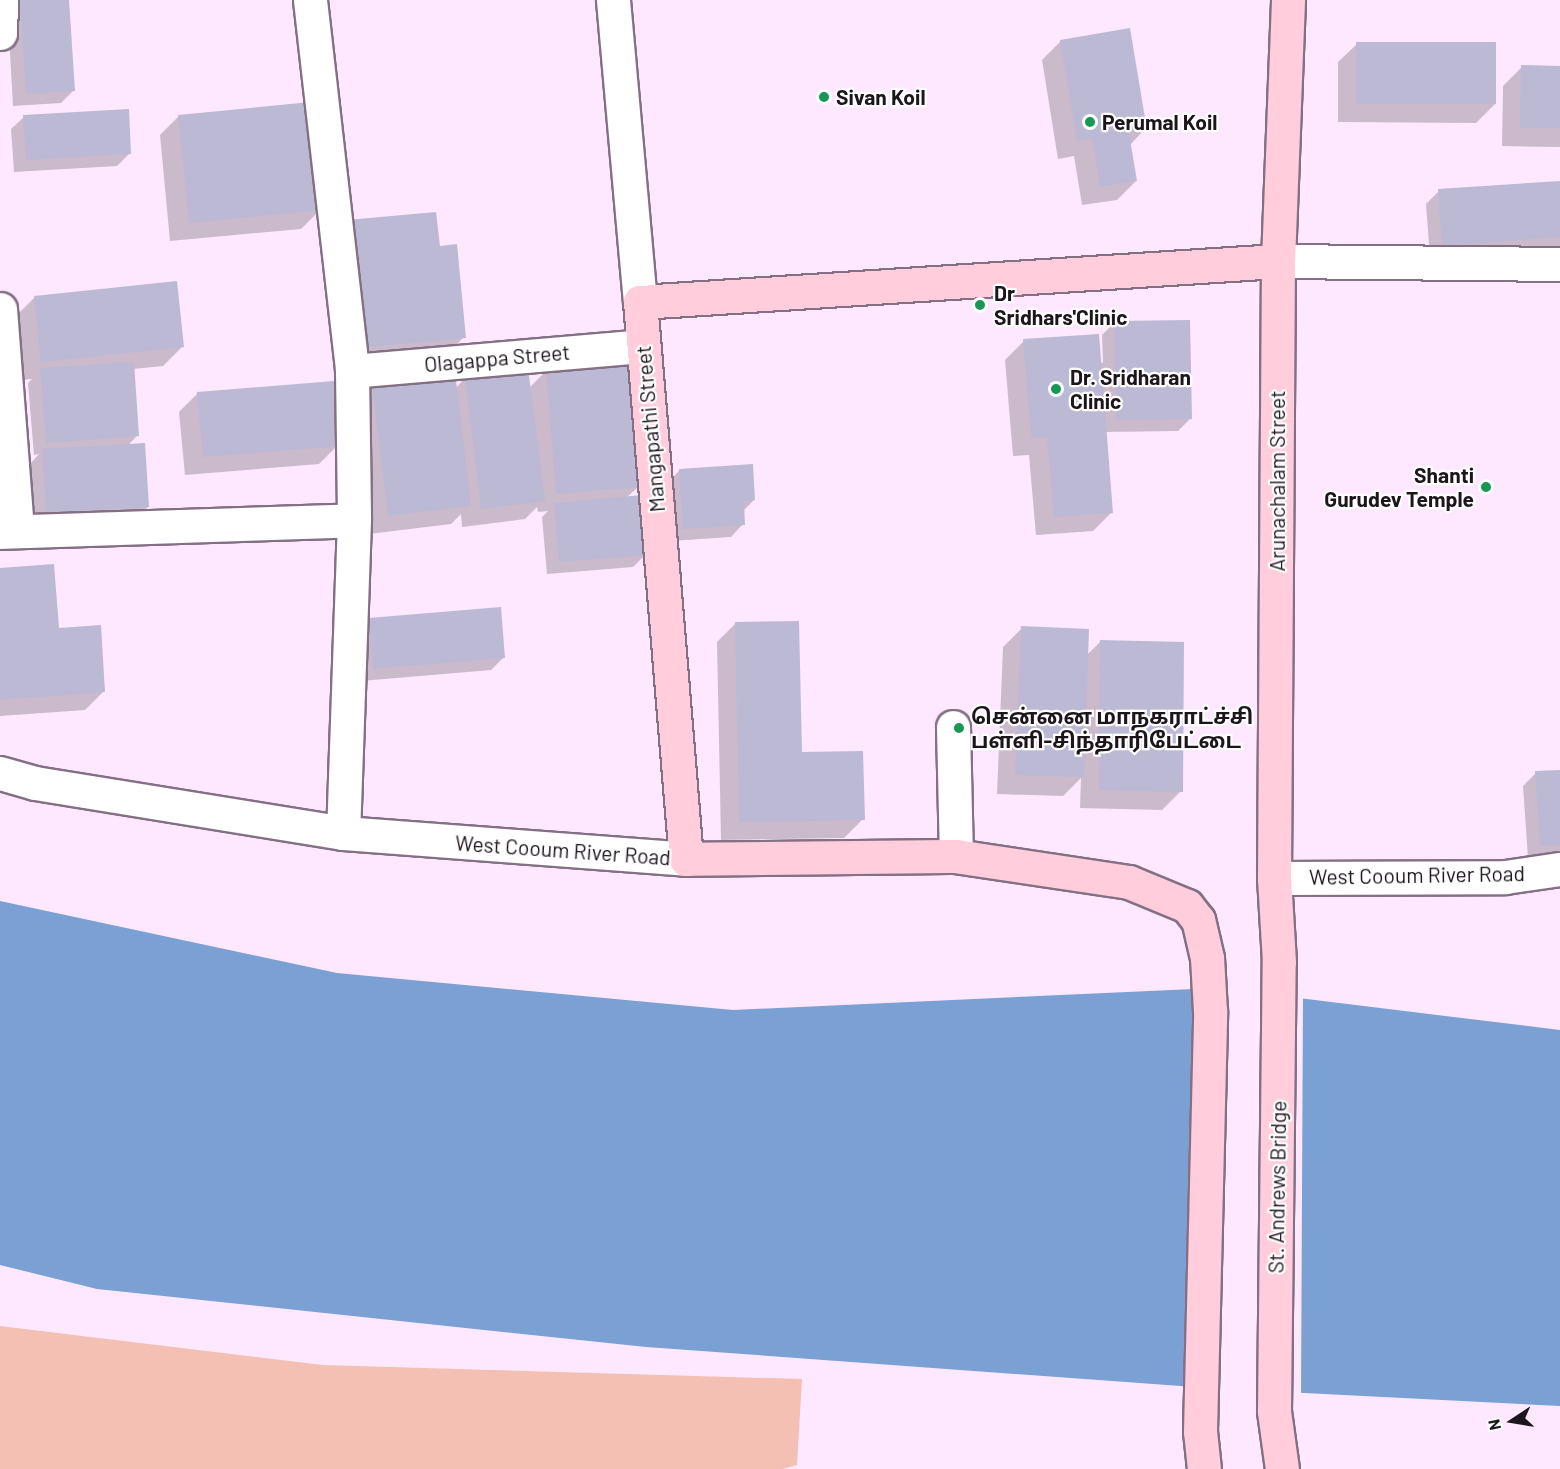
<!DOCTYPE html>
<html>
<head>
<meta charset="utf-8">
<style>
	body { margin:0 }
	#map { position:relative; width:1560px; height:1469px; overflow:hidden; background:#fee8ff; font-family:Barlow,"Noto Sans Tamil",sans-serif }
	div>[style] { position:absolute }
	.green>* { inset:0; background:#f4c0b3 }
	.water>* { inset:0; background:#7ba0d4 }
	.pier>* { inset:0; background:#fee8ff }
	.shadow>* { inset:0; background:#0003 }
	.building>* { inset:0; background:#bcb9d4 }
	.roads { filter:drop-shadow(2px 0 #847084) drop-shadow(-2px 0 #847084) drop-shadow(0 2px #847084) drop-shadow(0 -2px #847084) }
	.minor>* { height:33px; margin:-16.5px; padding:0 16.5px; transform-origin:16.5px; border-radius:16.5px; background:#fff }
	.major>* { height:33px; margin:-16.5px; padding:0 16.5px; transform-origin:16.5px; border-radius:16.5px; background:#ffcddc }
	.dots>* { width:16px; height:16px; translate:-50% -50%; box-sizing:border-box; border:3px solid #fefefe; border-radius:50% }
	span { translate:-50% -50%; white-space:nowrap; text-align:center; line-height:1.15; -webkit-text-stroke:4.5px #fefefe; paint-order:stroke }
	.poi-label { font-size:21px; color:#1c151c; font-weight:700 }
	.left { translate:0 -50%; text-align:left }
	.right { translate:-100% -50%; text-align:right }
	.street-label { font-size:21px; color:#1c151c }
	.north { position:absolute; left:1482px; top:1391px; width:60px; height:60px; -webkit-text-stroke:4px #fefefe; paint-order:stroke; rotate:258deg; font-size:16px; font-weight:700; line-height:24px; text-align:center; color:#1c151c }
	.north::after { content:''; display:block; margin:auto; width:21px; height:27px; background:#1c151c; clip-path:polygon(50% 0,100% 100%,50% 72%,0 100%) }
</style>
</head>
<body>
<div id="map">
	<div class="green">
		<i style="clip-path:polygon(0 1326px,323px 1365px,802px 1379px,797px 1465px,782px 1469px,0 1469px)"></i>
	</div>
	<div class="water">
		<i style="clip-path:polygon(0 901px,337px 973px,733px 1010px,1216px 988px,1560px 1030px,1560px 1406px,1208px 1388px,646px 1347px,97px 1289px,0 1265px)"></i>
	</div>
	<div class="pier">
		<i style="clip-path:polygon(1217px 985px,1303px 996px,1301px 1395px,1215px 1391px)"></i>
	</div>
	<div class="shadow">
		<i style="clip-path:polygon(7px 0,68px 0,73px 91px,61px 103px,13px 106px)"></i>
		<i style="clip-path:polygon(1061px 41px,1145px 129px,1130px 145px,1136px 181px,1117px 200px,1082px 205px,1074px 156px,1058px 159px,1042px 60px)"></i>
		<i style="clip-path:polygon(1357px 44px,1495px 104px,1476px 123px,1338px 122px,1338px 62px)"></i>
		<i style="clip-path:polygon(1522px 67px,1560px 67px,1560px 147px,1502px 146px,1503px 86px)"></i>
		<i style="clip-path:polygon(179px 116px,320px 210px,301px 229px,170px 241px,160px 135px)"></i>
		<i style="clip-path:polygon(24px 117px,130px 153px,117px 166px,14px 172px,11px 129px)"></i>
		<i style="clip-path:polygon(1560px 182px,1560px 248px,1430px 258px,1426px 204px,1439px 191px)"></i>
		<i style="clip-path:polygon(438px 247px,464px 337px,445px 356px,341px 366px)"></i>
		<i style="clip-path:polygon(35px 297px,182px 347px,163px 366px,133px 369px,138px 435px,127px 446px,148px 507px,135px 519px,34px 525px,30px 464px,39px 454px,34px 455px,28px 383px,32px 379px,22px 380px,16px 316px)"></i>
		<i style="clip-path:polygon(1115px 322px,1191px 418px,1178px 431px,1105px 432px,1112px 512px,1093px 531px,1036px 535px,1029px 455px,1013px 456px,1005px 360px,1024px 341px,1103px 363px,1102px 335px)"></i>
		<i style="clip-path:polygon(547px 370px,638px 487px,626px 498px,646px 554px,633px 567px,547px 574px,542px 517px,548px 511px,538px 512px,537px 507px,525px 519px,462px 527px,461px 514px,451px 524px,369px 534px,354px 403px,373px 384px,456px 388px,465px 378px,529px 388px)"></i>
		<i style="clip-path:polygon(198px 393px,338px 445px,319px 464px,185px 475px,179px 412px)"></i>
		<i style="clip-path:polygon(680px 470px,754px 500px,743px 511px,743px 524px,731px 537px,671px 541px,667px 483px)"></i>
		<i style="clip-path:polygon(0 569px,58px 630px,104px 691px,85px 710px,0 716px)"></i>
		<i style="clip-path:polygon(369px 619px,504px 657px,491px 670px,361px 681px,357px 632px)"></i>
		<i style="clip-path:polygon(736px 623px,800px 753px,863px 819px,844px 838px,721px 840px,717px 642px)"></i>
		<i style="clip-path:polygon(1022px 628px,1086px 656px,1100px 642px,1181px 791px,1162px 810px,1080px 808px,1081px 778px,1063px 796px,997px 794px,1003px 647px)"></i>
		<i style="clip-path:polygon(1560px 771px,1560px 856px,1528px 858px,1523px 786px,1536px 773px)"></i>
	</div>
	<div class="building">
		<i style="clip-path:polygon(20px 0,69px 0,75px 91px,26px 94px)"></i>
		<i style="clip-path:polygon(1130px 28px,1147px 130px,1129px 133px,1137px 181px,1100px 187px,1092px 138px,1077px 141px,1060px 40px)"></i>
		<i style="clip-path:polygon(1356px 42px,1496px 42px,1496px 104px,1356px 104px)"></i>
		<i style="clip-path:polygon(1521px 65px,1560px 66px,1560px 128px,1520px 128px)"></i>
		<i style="clip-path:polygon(311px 102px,321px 210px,189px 223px,178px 115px)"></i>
		<i style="clip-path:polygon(129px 109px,131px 154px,26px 160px,23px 115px)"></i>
		<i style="clip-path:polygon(1560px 181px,1560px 237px,1442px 246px,1438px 189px)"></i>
		<i style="clip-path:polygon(436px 212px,440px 246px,457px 244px,466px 338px,359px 348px,347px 220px)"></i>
		<i style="clip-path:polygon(177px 281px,184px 347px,41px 362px,34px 296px)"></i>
		<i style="clip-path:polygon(1190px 320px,1192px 419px,1116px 420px,1114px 321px)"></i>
		<i style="clip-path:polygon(1099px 334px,1113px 513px,1054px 517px,1047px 437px,1031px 438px,1023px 339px)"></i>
		<i style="clip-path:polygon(629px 361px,639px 487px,556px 494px,546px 368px)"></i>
		<i style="clip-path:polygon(134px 362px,139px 436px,46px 443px,40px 368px)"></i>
		<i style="clip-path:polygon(528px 368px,545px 501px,481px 509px,465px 377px)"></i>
		<i style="clip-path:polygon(455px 372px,471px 506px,388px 516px,372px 383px)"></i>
		<i style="clip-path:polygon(334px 381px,340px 446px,203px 457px,197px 392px)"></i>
		<i style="clip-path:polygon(145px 443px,149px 507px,46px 513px,42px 449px)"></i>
		<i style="clip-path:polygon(753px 464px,755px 500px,744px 501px,745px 525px,683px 529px,679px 469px)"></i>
		<i style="clip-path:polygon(643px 495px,648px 555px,559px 562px,554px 503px)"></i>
		<i style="clip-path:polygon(54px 564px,59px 628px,101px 625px,105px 692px,0 700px,0 568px)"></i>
		<i style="clip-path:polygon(501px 607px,505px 658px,373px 669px,369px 618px)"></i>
		<i style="clip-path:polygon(799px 621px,802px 752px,863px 751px,865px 820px,739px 822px,735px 622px)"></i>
		<i style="clip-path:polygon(1021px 626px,1089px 629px,1084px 777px,1015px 775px)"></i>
		<i style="clip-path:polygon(1100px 640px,1184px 642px,1183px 792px,1099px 790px)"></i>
		<i style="clip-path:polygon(1560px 770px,1560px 845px,1540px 846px,1535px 771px)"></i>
	</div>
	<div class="roads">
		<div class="minor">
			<i style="left:310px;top:0;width:373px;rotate:83.5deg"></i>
			<i style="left:352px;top:371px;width:149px;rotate:89.2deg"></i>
			<i style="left:354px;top:520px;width:313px;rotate:92deg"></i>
			<i style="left:613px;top:0;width:303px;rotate:84.9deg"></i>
			<i style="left:0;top:33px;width:33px;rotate:-88deg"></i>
			<i style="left:1278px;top:261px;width:282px;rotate:0.6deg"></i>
			<i style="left:0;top:309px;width:222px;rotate:85.6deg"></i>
			<i style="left:352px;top:371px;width:292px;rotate:-4.9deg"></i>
			<i style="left:0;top:532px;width:354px;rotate:-1.9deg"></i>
			<i style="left:953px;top:727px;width:129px;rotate:88.7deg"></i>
			<i style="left:0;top:773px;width:36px;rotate:16deg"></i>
			<i style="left:35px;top:783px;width:312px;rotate:9.2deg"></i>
			<i style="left:343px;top:833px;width:344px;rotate:4.3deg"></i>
			<i style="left:1274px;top:878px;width:231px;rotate:-0.2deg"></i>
			<i style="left:1505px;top:877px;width:56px;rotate:-8.3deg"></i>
		</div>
		<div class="major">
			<i style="left:1204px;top:1469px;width:38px;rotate:-96deg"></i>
			<i style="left:1200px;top:1431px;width:420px;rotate:-88.6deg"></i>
			<i style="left:1210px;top:1011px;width:53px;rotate:-93.2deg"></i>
			<i style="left:1207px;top:958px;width:39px;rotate:-103deg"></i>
			<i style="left:1198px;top:920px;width:18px;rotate:-128deg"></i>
			<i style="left:1187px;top:906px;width:63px;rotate:-157.5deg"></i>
			<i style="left:1129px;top:882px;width:175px;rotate:-171.5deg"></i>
			<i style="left:956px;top:856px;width:270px;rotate:179.4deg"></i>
			<i style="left:686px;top:859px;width:559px;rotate:-94.72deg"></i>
			<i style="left:640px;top:302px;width:639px;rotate:-3.68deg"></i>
			<i style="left:1282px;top:1469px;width:59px;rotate:-97.9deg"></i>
			<i style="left:1274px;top:1411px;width:449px;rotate:-89.4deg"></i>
			<i style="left:1279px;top:962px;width:84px;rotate:-93.4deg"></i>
			<i style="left:1274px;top:878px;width:617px;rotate:-89.63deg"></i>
			<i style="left:1278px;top:261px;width:261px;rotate:-87.8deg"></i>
		</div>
	</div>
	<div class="dots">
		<i style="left:824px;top:97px;background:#189755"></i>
		<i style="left:1090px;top:122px;background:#189755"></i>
		<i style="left:980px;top:305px;background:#189755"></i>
		<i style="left:1056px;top:389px;background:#189755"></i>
		<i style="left:1486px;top:487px;background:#189755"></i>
		<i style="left:959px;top:728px;background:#189755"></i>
	</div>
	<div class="poi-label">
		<span class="left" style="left:836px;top:97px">Sivan Koil</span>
		<span class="left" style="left:1102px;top:122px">Perumal Koil</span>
		<span class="left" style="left:994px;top:305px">Dr<br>Sridhars'Clinic</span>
		<span class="left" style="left:1070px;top:389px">Dr. Sridharan<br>Clinic</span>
		<span class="right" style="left:1474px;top:487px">Shanti<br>Gurudev Temple</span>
		<span class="left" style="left:971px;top:728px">சென்னை மாநகராட்ச்சி<br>பள்ளி-சிந்தாரிபேட்டை</span>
	</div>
	<div class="street-label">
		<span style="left:497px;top:358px;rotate:-5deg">Olagappa Street</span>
		<span style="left:650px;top:429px;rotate:-95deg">Mangapathi Street</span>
		<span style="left:1277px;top:481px;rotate:-90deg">Arunachalam Street</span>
		<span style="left:563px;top:850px;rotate:4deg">West Cooum River Road</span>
		<span style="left:1417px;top:875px;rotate:-1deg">West Cooum River Road</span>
		<span style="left:1277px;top:1187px;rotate:-89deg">St. Andrews Bridge</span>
	</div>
	<div class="north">N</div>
</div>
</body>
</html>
